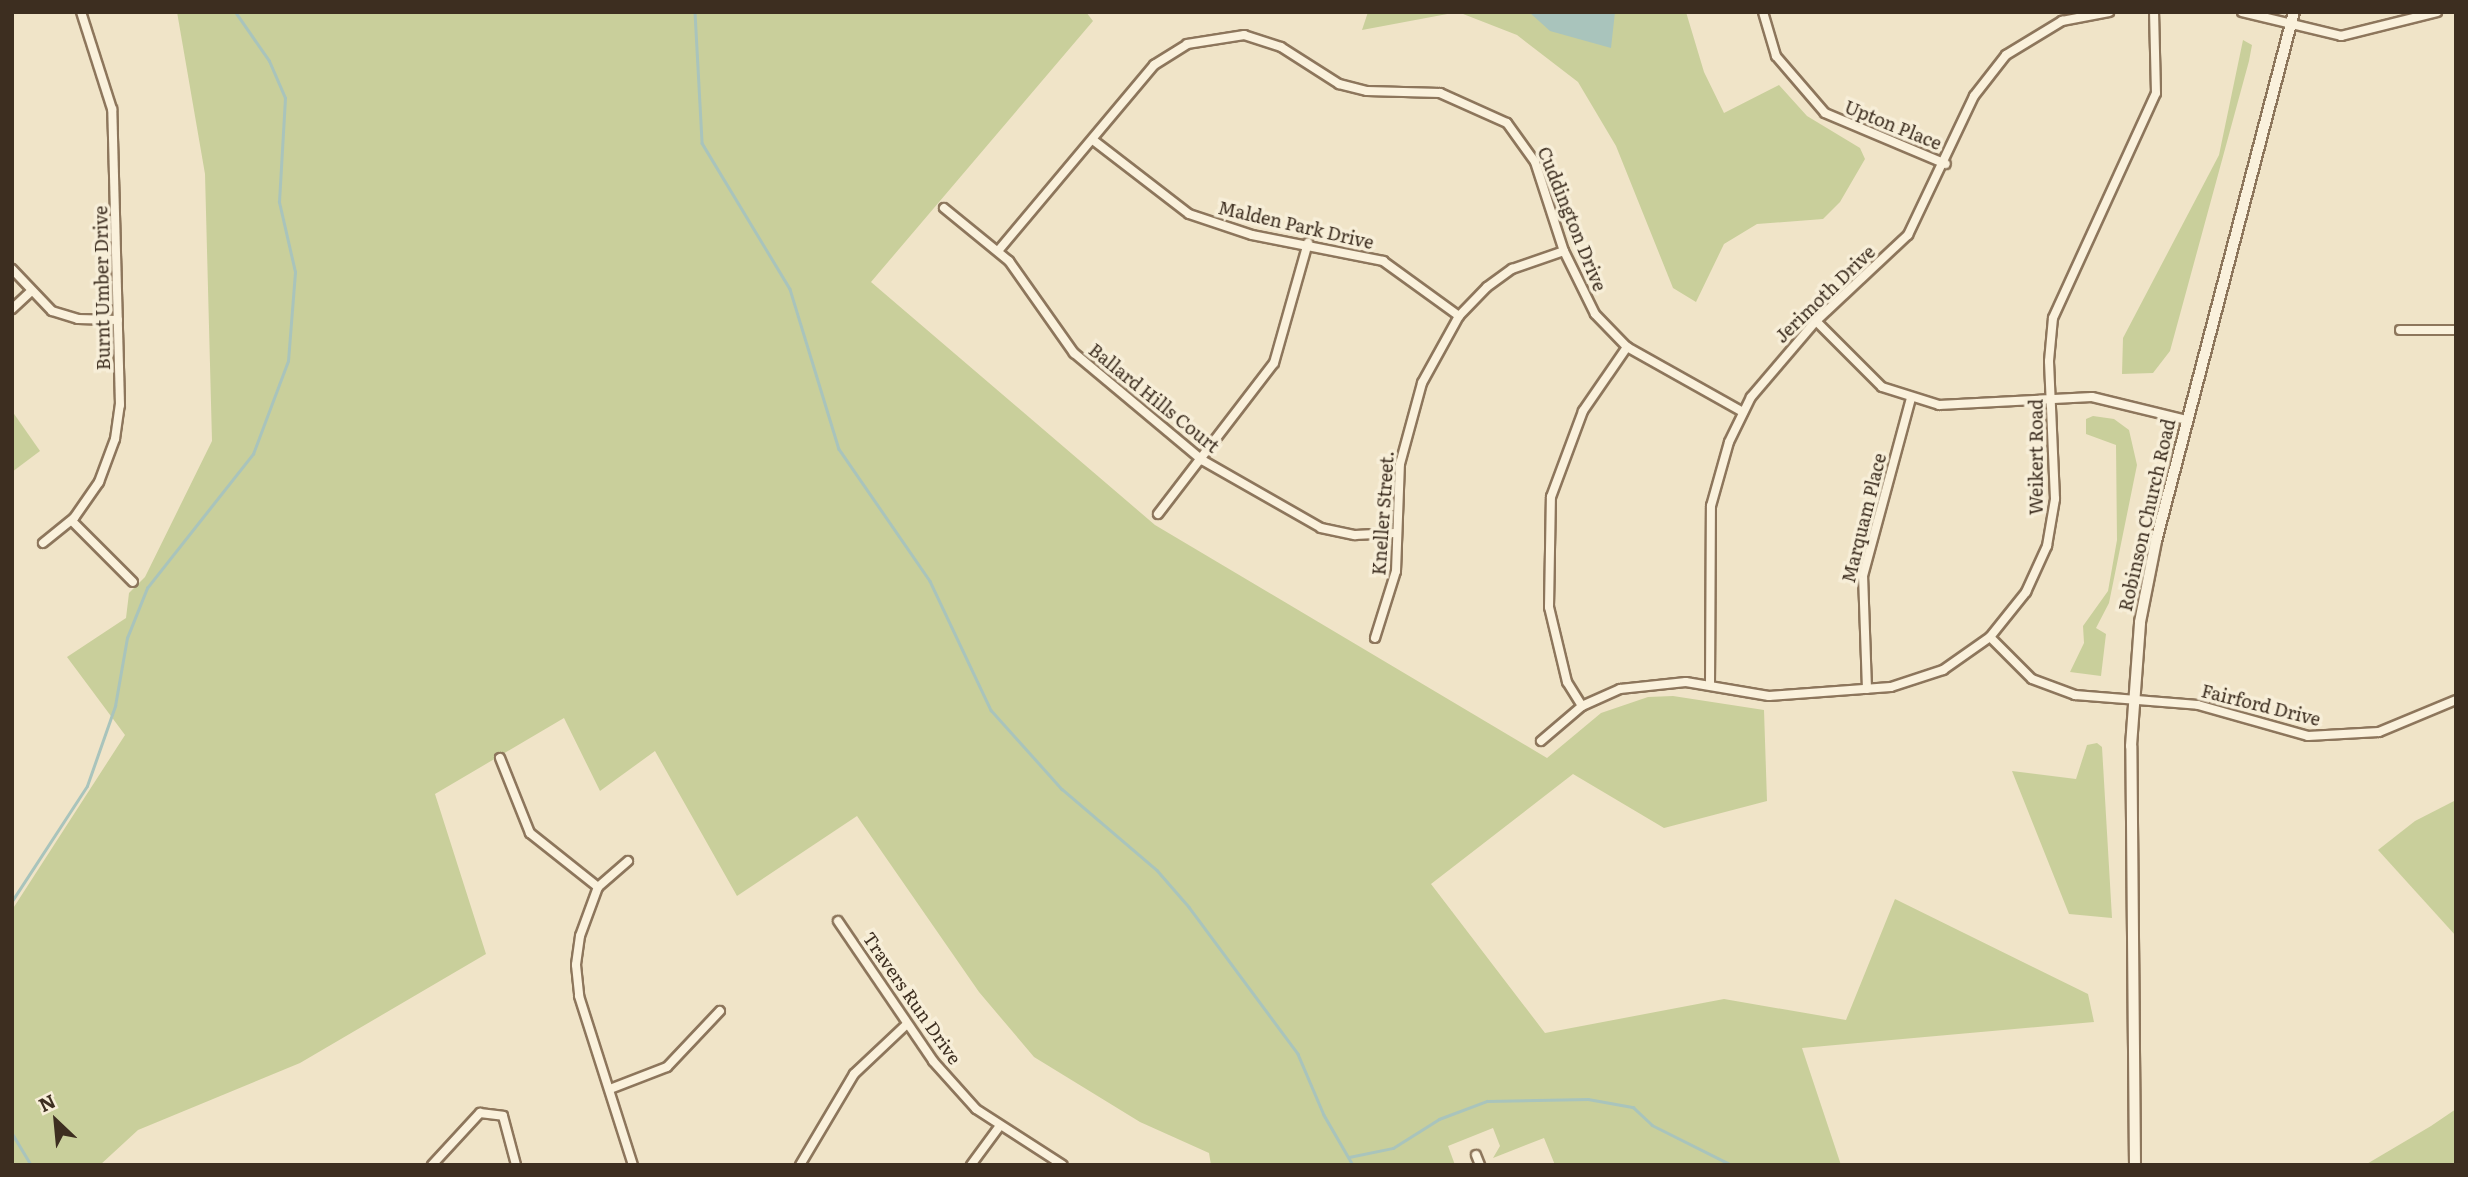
<!DOCTYPE html>
<html>
<head>
<meta charset="utf-8">
<style>
	body { margin:0 }
	#map { position:relative; width:2468px; height:1177px; overflow:hidden; background:#f0e4c8; font-family:Literata,serif }
	div>[style] { position:absolute }
	.green>* { inset:0; background:#c9cf9b }
	.water>* { inset:0; background:#a9c4bc }
	.stream>* { height:2.5px; margin:-1.25px; padding:0 1.25px; transform-origin:1.25px; border-radius:1.25px; background:#a9c4bc }
	.roads { filter:drop-shadow(2px 0 #8d765c) drop-shadow(-2px 0 #8d765c) drop-shadow(0 2px #8d765c) drop-shadow(0 -2px #8d765c) }
	.minor>* { height:8px; margin:-4px; padding:0 4px; transform-origin:4px; border-radius:4px; background:#faf1dc }
	.tertiary>* { height:10px; margin:-5px; padding:0 5px; transform-origin:5px; border-radius:5px; background:#faf1dc }
	span { translate:-50% -50%; white-space:nowrap; text-align:center; line-height:1.15; -webkit-text-stroke:7px #f7eed8; paint-order:stroke }
	.street-label { font-size:18px; color:#3d2e20 }
	.frame { position:absolute; inset:0; border:14px solid #3d2e20; pointer-events:none }
	.north { position:absolute; left:21px; top:1086px; width:70px; height:70px; -webkit-text-stroke:5px #f7eed8; paint-order:stroke; rotate:334deg; font-size:19px; font-weight:700; line-height:28px; text-align:center; color:#3d2e20 }
	.north::after { content:''; display:block; margin:auto; width:24px; height:32px; background:#3d2e20; clip-path:polygon(50% 0,100% 100%,50% 72%,0 100%) }
</style>
</head>
<body>
<div id="map">
	<div class="green">
		<i style="clip-path:polygon(177px 12px,1086px 12px,1093px 21px,871px 282px,1155px 525px,1547px 758px,1601px 713px,1648px 697px,1673px 696px,1764px 710px,1767px 801px,1664px 828px,1573px 774px,1431px 884px,1545px 1033px,1724px 999px,1846px 1020px,1895px 899px,2088px 994px,2094px 1022px,1802px 1048px,1841px 1165px,1555px 1165px,1544px 1138px,1493px 1158px,1500px 1146px,1493px 1128px,1448px 1146px,1455px 1165px,1211px 1165px,1209px 1153px,1140px 1122px,1034px 1057px,979px 992px,857px 816px,737px 896px,655px 751px,600px 791px,564px 718px,435px 794px,486px 954px,300px 1063px,138px 1130px,100px 1165px,12px 1165px,12px 910px,125px 735px,67px 657px,126px 618px,129px 593px,145px 577px,212px 441px,205px 174px)"></i>
		<i style="clip-path:polygon(1368px 12px,1686px 12px,1704px 72px,1724px 113px,1779px 85px,1807px 116px,1860px 148px,1865px 159px,1840px 202px,1823px 219px,1757px 224px,1724px 244px,1696px 302px,1673px 288px,1616px 146px,1578px 82px,1517px 35px,1458px 12px,1362px 30px)"></i>
		<i style="clip-path:polygon(2243px 40px,2252px 45px,2249px 61px,2170px 351px,2153px 373px,2122px 374px,2123px 338px,2219px 155px)"></i>
		<i style="clip-path:polygon(12px 411px,40px 451px,12px 472px)"></i>
		<i style="clip-path:polygon(2093px 416px,2114px 419px,2129px 430px,2137px 465px,2109px 603px,2096px 628px,2106px 634px,2101px 676px,2070px 672px,2084px 643px,2083px 626px,2108px 591px,2117px 540px,2116px 445px,2086px 434px,2086px 419px)"></i>
		<i style="clip-path:polygon(2097px 743px,2102px 747px,2112px 918px,2069px 914px,2012px 771px,2076px 779px,2087px 745px)"></i>
		<i style="clip-path:polygon(2456px 800px,2456px 936px,2378px 850px,2415px 821px)"></i>
		<i style="clip-path:polygon(2456px 1109px,2456px 1165px,2365px 1165px,2431px 1126px)"></i>
	</div>
	<div class="water">
		<i style="clip-path:polygon(1529px 12px,1615px 12px,1611px 48px,1550px 31px)"></i>
	</div>
	<div class="stream">
		<i style="left:695px;top:12px;width:131px;rotate:86.9deg"></i>
		<i style="left:702px;top:143px;width:170px;rotate:58.9deg"></i>
		<i style="left:790px;top:289px;width:167px;rotate:73deg"></i>
		<i style="left:839px;top:449px;width:160px;rotate:55.4deg"></i>
		<i style="left:930px;top:581px;width:143px;rotate:64.7deg"></i>
		<i style="left:991px;top:710px;width:106px;rotate:48.1deg"></i>
		<i style="left:1062px;top:789px;width:125px;rotate:40.5deg"></i>
		<i style="left:1157px;top:870px;width:49px;rotate:49.1deg"></i>
		<i style="left:1189px;top:907px;width:183px;rotate:53.4deg"></i>
		<i style="left:1298px;top:1054px;width:66px;rotate:66.9deg"></i>
		<i style="left:1324px;top:1115px;width:58px;rotate:59.9deg"></i>
		<i style="left:12px;top:901px;width:137px;rotate:-56.9deg"></i>
		<i style="left:87px;top:786px;width:85px;rotate:-70.7deg"></i>
		<i style="left:115px;top:706px;width:69px;rotate:-80deg"></i>
		<i style="left:127px;top:638px;width:54px;rotate:-68.2deg"></i>
		<i style="left:147px;top:588px;width:171px;rotate:-51.7deg"></i>
		<i style="left:253px;top:454px;width:99px;rotate:-69.4deg"></i>
		<i style="left:288px;top:361px;width:89px;rotate:-85.5deg"></i>
		<i style="left:295px;top:272px;width:72px;rotate:-102.9deg"></i>
		<i style="left:279px;top:202px;width:104px;rotate:-86.7deg"></i>
		<i style="left:285px;top:98px;width:40px;rotate:-113.4deg"></i>
		<i style="left:269px;top:61px;width:60px;rotate:-124.8deg"></i>
		<i style="left:12px;top:1133px;width:37px;rotate:59deg"></i>
		<i style="left:1349px;top:1157px;width:45px;rotate:-11.6deg"></i>
		<i style="left:1393px;top:1148px;width:54px;rotate:-32.2deg"></i>
		<i style="left:1439px;top:1119px;width:51px;rotate:-20.6deg"></i>
		<i style="left:1487px;top:1101px;width:101px;rotate:-1.1deg"></i>
		<i style="left:1588px;top:1099px;width:46px;rotate:10.1deg"></i>
		<i style="left:1633px;top:1107px;width:26px;rotate:43deg"></i>
		<i style="left:1652px;top:1125px;width:89px;rotate:26.6deg"></i>
		<i style="left:2381px;top:1165px;width:8px"></i>
	</div>
	<div class="roads">
		<div class="minor">
			<i style="left:1763px;top:12px;width:46px;rotate:73.5deg"></i>
			<i style="left:1776px;top:56px;width:75px;rotate:49.3deg"></i>
			<i style="left:1825px;top:113px;width:131px;rotate:22.9deg"></i>
			<i style="left:2242px;top:12px;width:102px;rotate:13.6deg"></i>
			<i style="left:2341px;top:36px;width:99px;rotate:-14deg"></i>
			<i style="left:1093px;top:140px;width:121px;rotate:37.6deg"></i>
			<i style="left:1189px;top:214px;width:66px;rotate:18.4deg"></i>
			<i style="left:1252px;top:235px;width:134px;rotate:11.2deg"></i>
			<i style="left:1383px;top:261px;width:94px;rotate:35.9deg"></i>
			<i style="left:944px;top:208px;width:84px;rotate:39.2deg"></i>
			<i style="left:1009px;top:261px;width:113px;rotate:54.8deg"></i>
			<i style="left:1074px;top:353px;width:167px;rotate:39.9deg"></i>
			<i style="left:1202px;top:460px;width:137px;rotate:29.7deg"></i>
			<i style="left:1321px;top:528px;width:35px;rotate:12deg"></i>
			<i style="left:1355px;top:535px;width:40px;rotate:-2.9deg"></i>
			<i style="left:998px;top:251px;width:243px;rotate:-50deg"></i>
			<i style="left:1154px;top:65px;width:39px;rotate:-32deg"></i>
			<i style="left:1187px;top:44px;width:58px;rotate:-9deg"></i>
			<i style="left:1244px;top:35px;width:39px;rotate:18deg"></i>
			<i style="left:1281px;top:47px;width:69px;rotate:32.5deg"></i>
			<i style="left:1339px;top:84px;width:29px;rotate:14deg"></i>
			<i style="left:1367px;top:91px;width:73px;rotate:1.6deg"></i>
			<i style="left:1440px;top:93px;width:73px;rotate:24.1deg"></i>
			<i style="left:1507px;top:123px;width:48px;rotate:54.3deg"></i>
			<i style="left:1535px;top:162px;width:94px;rotate:72deg"></i>
			<i style="left:1564px;top:251px;width:70px;rotate:63.8deg"></i>
			<i style="left:1595px;top:314px;width:46px;rotate:45.9deg"></i>
			<i style="left:1627px;top:347px;width:133px;rotate:29.3deg"></i>
			<i style="left:12px;top:269px;width:58px;rotate:46.4deg"></i>
			<i style="left:52px;top:311px;width:27px;rotate:17deg"></i>
			<i style="left:78px;top:319px;width:40px;rotate:1.4deg"></i>
			<i style="left:12px;top:309px;width:25px;rotate:-43deg"></i>
			<i style="left:1816px;top:321px;width:93px;rotate:45deg"></i>
			<i style="left:1882px;top:387px;width:60px;rotate:17.5deg"></i>
			<i style="left:1939px;top:405px;width:153px;rotate:-3deg"></i>
			<i style="left:2092px;top:397px;width:98px;rotate:13.6deg"></i>
			<i style="left:2400px;top:330px;width:56px"></i>
			<i style="left:1158px;top:514px;width:190px;rotate:-52.5deg"></i>
			<i style="left:1274px;top:363px;width:125px;rotate:-74.2deg"></i>
			<i style="left:72px;top:521px;width:86px;rotate:45deg"></i>
			<i style="left:43px;top:543px;width:40px;rotate:-39deg"></i>
			<i style="left:74px;top:518px;width:44px;rotate:-55.2deg"></i>
			<i style="left:99px;top:482px;width:46px;rotate:-69.6deg"></i>
			<i style="left:115px;top:439px;width:34px;rotate:-82deg"></i>
			<i style="left:120px;top:405px;width:296px;rotate:-91.5deg"></i>
			<i style="left:112px;top:109px;width:102px;rotate:-107.7deg"></i>
			<i style="left:1990px;top:637px;width:59px;rotate:45deg"></i>
			<i style="left:2032px;top:679px;width:46px;rotate:20.4deg"></i>
			<i style="left:2075px;top:695px;width:123px;rotate:4.6deg"></i>
			<i style="left:2198px;top:705px;width:114px;rotate:15.7deg"></i>
			<i style="left:2308px;top:736px;width:71px;rotate:-3.2deg"></i>
			<i style="left:2379px;top:732px;width:83px;rotate:-22.6deg"></i>
			<i style="left:1375px;top:638px;width:70px;rotate:-72.6deg"></i>
			<i style="left:1396px;top:571px;width:107px;rotate:-87.9deg"></i>
			<i style="left:1400px;top:464px;width:84px;rotate:-74.8deg"></i>
			<i style="left:1422px;top:383px;width:77px;rotate:-61.1deg"></i>
			<i style="left:1459px;top:316px;width:40px;rotate:-46deg"></i>
			<i style="left:1487px;top:287px;width:31px;rotate:-36deg"></i>
			<i style="left:1512px;top:269px;width:55px;rotate:-19.1deg"></i>
			<i style="left:1710px;top:685px;width:179px;rotate:-89.7deg"></i>
			<i style="left:1711px;top:506px;width:66px;rotate:-74.3deg"></i>
			<i style="left:1729px;top:442px;width:50px;rotate:-63.9deg"></i>
			<i style="left:1751px;top:397px;width:100px;rotate:-49.5deg"></i>
			<i style="left:1816px;top:321px;width:126px;rotate:-43.1deg"></i>
			<i style="left:1908px;top:235px;width:154px;rotate:-64.6deg"></i>
			<i style="left:1974px;top:96px;width:52px;rotate:-52deg"></i>
			<i style="left:2006px;top:55px;width:66px;rotate:-31.3deg"></i>
			<i style="left:2062px;top:21px;width:48px;rotate:-10.8deg"></i>
			<i style="left:1867px;top:689px;width:113px;rotate:-92deg"></i>
			<i style="left:1863px;top:576px;width:184px;rotate:-74.9deg"></i>
			<i style="left:1582px;top:706px;width:28px;rotate:-122deg"></i>
			<i style="left:1567px;top:682px;width:77px;rotate:-103.5deg"></i>
			<i style="left:1549px;top:607px;width:110px;rotate:-89deg"></i>
			<i style="left:1551px;top:497px;width:92px;rotate:-69.6deg"></i>
			<i style="left:1583px;top:411px;width:78px;rotate:-55.5deg"></i>
			<i style="left:1541px;top:741px;width:54px;rotate:-40.5deg"></i>
			<i style="left:1582px;top:706px;width:42px;rotate:-24.1deg"></i>
			<i style="left:1620px;top:689px;width:66px;rotate:-6.1deg"></i>
			<i style="left:1686px;top:682px;width:84px;rotate:9.6deg"></i>
			<i style="left:1769px;top:696px;width:122px;rotate:-4.2deg"></i>
			<i style="left:1891px;top:687px;width:55px;rotate:-18.1deg"></i>
			<i style="left:1943px;top:670px;width:57px;rotate:-35.1deg"></i>
			<i style="left:1990px;top:637px;width:58px;rotate:-51.3deg"></i>
			<i style="left:2026px;top:592px;width:51px;rotate:-65.5deg"></i>
			<i style="left:2047px;top:546px;width:48px;rotate:-80.3deg"></i>
			<i style="left:2055px;top:499px;width:138px;rotate:-92.5deg"></i>
			<i style="left:2049px;top:361px;width:43px;rotate:-84.7deg"></i>
			<i style="left:2053px;top:318px;width:247px;rotate:-65.4deg"></i>
			<i style="left:2156px;top:93px;width:81px;rotate:-91.4deg"></i>
			<i style="left:500px;top:758px;width:81px;rotate:68.2deg"></i>
			<i style="left:530px;top:833px;width:87px;rotate:38.5deg"></i>
			<i style="left:628px;top:861px;width:40px;rotate:139deg"></i>
			<i style="left:598px;top:887px;width:52px;rotate:110.2deg"></i>
			<i style="left:580px;top:936px;width:29px;rotate:98deg"></i>
			<i style="left:576px;top:965px;width:31px;rotate:84deg"></i>
			<i style="left:579px;top:996px;width:177px;rotate:72.3deg"></i>
			<i style="left:838px;top:921px;width:169px;rotate:55.8deg"></i>
			<i style="left:933px;top:1061px;width:64px;rotate:48.1deg"></i>
			<i style="left:976px;top:1109px;width:103px;rotate:32.8deg"></i>
			<i style="left:610px;top:1089px;width:61px;rotate:-21.1deg"></i>
			<i style="left:667px;top:1067px;width:77px;rotate:-46.6deg"></i>
			<i style="left:1476px;top:1155px;width:11px;rotate:68deg"></i>
			<i style="left:432px;top:1165px;width:71px;rotate:-47.3deg"></i>
			<i style="left:480px;top:1113px;width:23px;rotate:7deg"></i>
			<i style="left:503px;top:1116px;width:51px;rotate:75.1deg"></i>
			<i style="left:800px;top:1165px;width:106px;rotate:-59.3deg"></i>
			<i style="left:854px;top:1074px;width:73px;rotate:-43.3deg"></i>
			<i style="left:971px;top:1165px;width:47px;rotate:-53.6deg"></i>
		</div>
		<div class="tertiary">
			<i style="left:2135px;top:1165px;width:419px;rotate:-90.5deg"></i>
			<i style="left:2131px;top:746px;width:124px;rotate:-85.8deg"></i>
			<i style="left:2140px;top:622px;width:83px;rotate:-78.8deg"></i>
			<i style="left:2156px;top:541px;width:547px;rotate:-75.38deg"></i>
		</div>
	</div>
	<div class="street-label">
		<span style="left:1893px;top:125px;rotate:22deg">Upton Place</span>
		<span style="left:1572px;top:219px;rotate:68deg">Cuddington Drive</span>
		<span style="left:1296px;top:225px;rotate:13deg">Malden Park Drive</span>
		<span style="left:102px;top:288px;rotate:-91deg">Burnt Umber Drive</span>
		<span style="left:1825px;top:294px;rotate:-44deg">Jerimoth Drive</span>
		<span style="left:1154px;top:398px;rotate:39deg">Ballard Hills Court</span>
		<span style="left:2036px;top:457px;rotate:-90deg">Weikert Road</span>
		<span style="left:1383px;top:513px;rotate:-86deg">Kneller Street.</span>
		<span style="left:2147px;top:515px;rotate:-77deg">Robinson Church Road</span>
		<span style="left:1864px;top:518px;rotate:-76deg">Marquam Place</span>
		<span style="left:2261px;top:705px;rotate:14deg">Fairford Drive</span>
		<span style="left:912px;top:998px;rotate:55deg">Travers Run Drive</span>
	</div>
	<div class="frame"></div>
	<div class="north">N</div>
</div>
</body>
</html>
